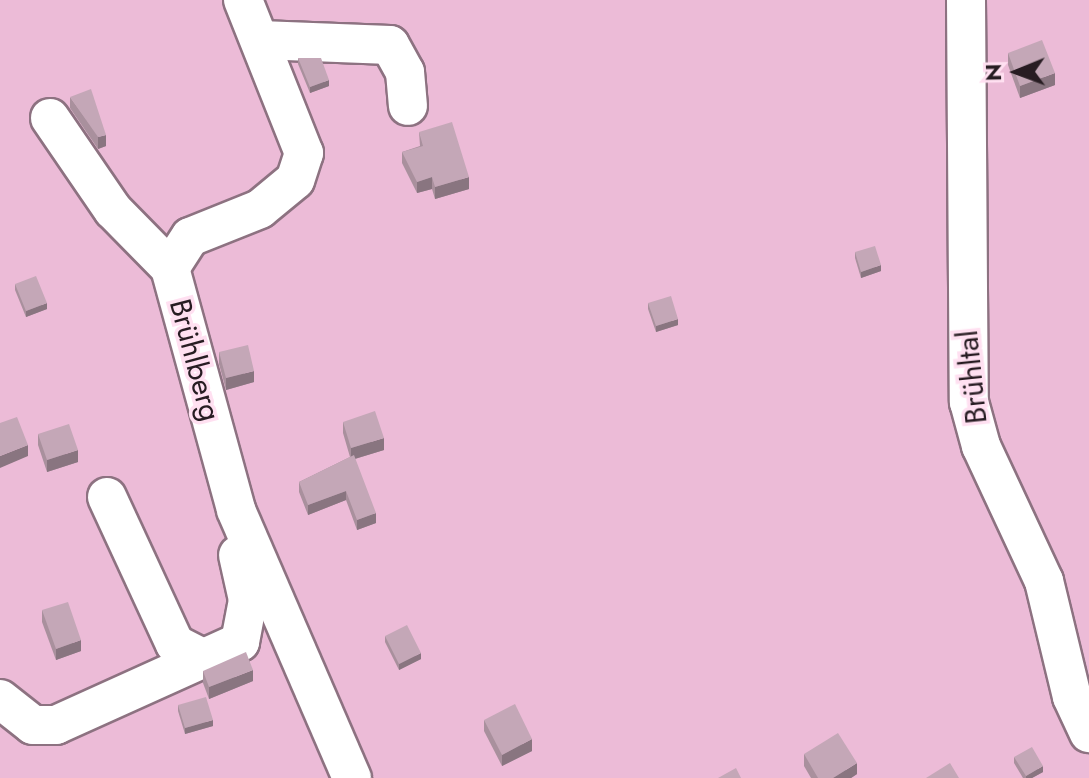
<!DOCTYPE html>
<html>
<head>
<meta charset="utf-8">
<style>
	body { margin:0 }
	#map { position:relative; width:1089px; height:778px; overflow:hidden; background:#ffe0f1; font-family:Jost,sans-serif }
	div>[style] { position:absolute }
	.green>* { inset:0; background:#ecbbd7 }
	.roads { filter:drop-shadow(2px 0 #8d7281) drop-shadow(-2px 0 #8d7281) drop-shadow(0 2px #8d7281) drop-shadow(0 -2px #8d7281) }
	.minor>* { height:38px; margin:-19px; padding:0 19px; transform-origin:19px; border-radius:19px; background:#fff }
	.wall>* { inset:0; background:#a9909d }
	.shaded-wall>* { inset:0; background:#897580 }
	.building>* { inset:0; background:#c4a7b7 }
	span { translate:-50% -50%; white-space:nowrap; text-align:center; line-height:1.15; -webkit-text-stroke:7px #ffe0f1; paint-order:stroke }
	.street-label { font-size:30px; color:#271c22 }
	.north { position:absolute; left:977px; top:32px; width:80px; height:80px; -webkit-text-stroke:6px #ffe0f1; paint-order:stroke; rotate:269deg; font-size:22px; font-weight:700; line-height:32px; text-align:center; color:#271c22 }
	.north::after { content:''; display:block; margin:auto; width:28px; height:36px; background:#271c22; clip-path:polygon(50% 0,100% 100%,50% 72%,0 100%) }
</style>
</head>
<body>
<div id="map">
	<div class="green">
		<i style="clip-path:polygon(0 0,1089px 0,1089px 778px,0 778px)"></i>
	</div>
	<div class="roads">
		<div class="minor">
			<i style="left:243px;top:0;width:165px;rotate:68.3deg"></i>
			<i style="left:304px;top:153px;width:28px;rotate:108deg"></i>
			<i style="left:295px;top:180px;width:45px;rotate:140.4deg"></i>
			<i style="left:260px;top:209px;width:75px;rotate:158.2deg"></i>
			<i style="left:190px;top:237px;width:37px;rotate:123deg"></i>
			<i style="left:170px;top:268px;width:251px;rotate:74.7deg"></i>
			<i style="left:236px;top:510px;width:292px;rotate:66.6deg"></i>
			<i style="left:966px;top:0;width:402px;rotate:89.6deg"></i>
			<i style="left:969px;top:402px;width:46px;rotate:74.7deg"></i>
			<i style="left:981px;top:446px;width:149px;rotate:65deg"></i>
			<i style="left:1044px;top:581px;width:119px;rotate:76.4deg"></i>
			<i style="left:1072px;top:697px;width:40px;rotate:65deg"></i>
			<i style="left:260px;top:40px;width:130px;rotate:2.2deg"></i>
			<i style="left:390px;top:45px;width:31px;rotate:61deg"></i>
			<i style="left:405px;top:72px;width:34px;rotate:85deg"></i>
			<i style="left:50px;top:118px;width:112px;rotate:55.6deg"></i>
			<i style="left:113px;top:210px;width:81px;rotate:45.5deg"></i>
			<i style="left:107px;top:497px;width:162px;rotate:65.2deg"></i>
			<i style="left:175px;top:644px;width:34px;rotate:27deg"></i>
			<i style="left:0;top:699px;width:42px;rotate:38.2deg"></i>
			<i style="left:33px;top:725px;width:23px"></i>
			<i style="left:56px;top:725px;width:202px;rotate:-24.3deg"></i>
			<i style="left:240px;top:642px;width:43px;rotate:-79.2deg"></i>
			<i style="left:248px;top:600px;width:46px;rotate:-102.5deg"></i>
		</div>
	</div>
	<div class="wall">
		<i style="clip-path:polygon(1008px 53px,1055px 85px,1020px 98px,1008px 65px)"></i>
		<i style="clip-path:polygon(298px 58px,329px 86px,310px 93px,298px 64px)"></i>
		<i style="clip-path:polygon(70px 97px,106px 146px,98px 149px,70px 108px)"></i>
		<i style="clip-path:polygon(419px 132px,469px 189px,435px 199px,432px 189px,417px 193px,402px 163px,402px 152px,420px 146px)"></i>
		<i style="clip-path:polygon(855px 252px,881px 271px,861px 278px,855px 258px)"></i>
		<i style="clip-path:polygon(15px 284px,47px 309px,26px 317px,15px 290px)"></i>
		<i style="clip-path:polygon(648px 303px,678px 325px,656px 332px,648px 309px)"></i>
		<i style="clip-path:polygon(219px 352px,254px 382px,226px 390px,219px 364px)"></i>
		<i style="clip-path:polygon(343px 422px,384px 450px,355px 459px,376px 523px,357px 530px,346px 500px,308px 515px,299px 492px,299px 482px,350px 457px,343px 433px)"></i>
		<i style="clip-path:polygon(38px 434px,78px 462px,47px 472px,38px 445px)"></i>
		<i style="clip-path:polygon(42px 610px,81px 651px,56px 660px,42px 622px)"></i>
		<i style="clip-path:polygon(385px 636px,421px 659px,399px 670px,385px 642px)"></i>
		<i style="clip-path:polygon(203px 671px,253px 681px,209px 699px,203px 683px)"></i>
		<i style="clip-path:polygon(178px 705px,213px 726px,185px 734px,178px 711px)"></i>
		<i style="clip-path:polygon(484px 720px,532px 751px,502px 766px,484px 731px)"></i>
		<i style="clip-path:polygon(804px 754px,857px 774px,851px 778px,811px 778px,804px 766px)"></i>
		<i style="clip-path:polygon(1014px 757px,1043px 772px,1032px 778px,1023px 778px,1014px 763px)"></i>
	</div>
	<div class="shaded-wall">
		<i style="clip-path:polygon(1055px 73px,1055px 85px,1020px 98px,1020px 86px)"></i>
		<i style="clip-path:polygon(329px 80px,329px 86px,310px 93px,310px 87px)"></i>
		<i style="clip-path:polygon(106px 135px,106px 146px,98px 149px,98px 137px)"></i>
		<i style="clip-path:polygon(432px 177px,432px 189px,417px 193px,417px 182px)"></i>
		<i style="clip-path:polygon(469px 177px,469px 189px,435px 199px,435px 187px)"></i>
		<i style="clip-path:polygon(881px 265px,881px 271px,861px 278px,861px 272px)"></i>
		<i style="clip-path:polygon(47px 303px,47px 309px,26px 317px,26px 311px)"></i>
		<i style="clip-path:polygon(678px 319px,678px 325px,656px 332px,656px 326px)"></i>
		<i style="clip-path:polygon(254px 371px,254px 382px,226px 390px,226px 378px)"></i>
		<i style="clip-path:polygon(384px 438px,384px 450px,351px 460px,351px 448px)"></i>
		<i style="clip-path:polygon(28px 445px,28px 456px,0 468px,0 456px)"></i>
		<i style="clip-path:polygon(78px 450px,78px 462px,47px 472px,47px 460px)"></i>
		<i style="clip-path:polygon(346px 491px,346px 500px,308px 515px,308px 505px)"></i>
		<i style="clip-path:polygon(376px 513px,376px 523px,357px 530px,357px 520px)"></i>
		<i style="clip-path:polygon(81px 640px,81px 651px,56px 660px,56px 649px)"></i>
		<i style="clip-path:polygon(421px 653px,421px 659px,399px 670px,399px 664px)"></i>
		<i style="clip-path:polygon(253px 670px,253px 681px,209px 699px,209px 687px)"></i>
		<i style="clip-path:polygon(213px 720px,213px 726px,185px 734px,185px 728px)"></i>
		<i style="clip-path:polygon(532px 739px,532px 751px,502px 766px,502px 755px)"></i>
		<i style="clip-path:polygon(857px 763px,857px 774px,851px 778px,833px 778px)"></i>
		<i style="clip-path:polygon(1043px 766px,1043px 772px,1032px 778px,1026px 778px,1026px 776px)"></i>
	</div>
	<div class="building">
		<i style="clip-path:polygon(1042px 40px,1055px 73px,1020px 86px,1008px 53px)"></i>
		<i style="clip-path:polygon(298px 58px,321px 58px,329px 80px,310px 87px)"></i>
		<i style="clip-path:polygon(91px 89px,106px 135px,98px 137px,70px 97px)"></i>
		<i style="clip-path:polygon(452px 122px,469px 177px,435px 187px,432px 177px,417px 182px,402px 152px,423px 146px,419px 132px)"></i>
		<i style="clip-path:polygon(875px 246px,881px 265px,861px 272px,855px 252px)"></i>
		<i style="clip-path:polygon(36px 276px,47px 303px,26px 311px,15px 284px)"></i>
		<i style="clip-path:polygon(671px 296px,678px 319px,656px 326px,648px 303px)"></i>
		<i style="clip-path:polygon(248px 345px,254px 371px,226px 378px,219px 352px)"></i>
		<i style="clip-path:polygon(375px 411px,384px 438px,351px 448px,343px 422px)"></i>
		<i style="clip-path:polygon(17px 417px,28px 445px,0 456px,0 423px)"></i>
		<i style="clip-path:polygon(69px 424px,78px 450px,47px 460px,38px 434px)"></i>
		<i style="clip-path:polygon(354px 455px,376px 513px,357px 520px,346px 491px,308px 505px,299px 482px)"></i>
		<i style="clip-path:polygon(68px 602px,81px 640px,56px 649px,42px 610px)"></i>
		<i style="clip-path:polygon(407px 625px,421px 653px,399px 664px,385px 636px)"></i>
		<i style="clip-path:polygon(246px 652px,253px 670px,209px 687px,203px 671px)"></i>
		<i style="clip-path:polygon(206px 697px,213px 720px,185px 728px,178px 705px)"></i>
		<i style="clip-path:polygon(515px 704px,532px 739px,502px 755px,484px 720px)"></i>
		<i style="clip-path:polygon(838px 733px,857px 763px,833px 778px,818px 778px,804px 754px)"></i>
		<i style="clip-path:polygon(1032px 747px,1043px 766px,1026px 776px,1014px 757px)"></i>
		<i style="clip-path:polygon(950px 763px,959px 778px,926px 778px)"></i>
		<i style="clip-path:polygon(736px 768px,741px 778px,718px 778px)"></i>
	</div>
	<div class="street-label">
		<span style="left:195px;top:360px;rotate:75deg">Brühlberg</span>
		<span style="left:972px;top:377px;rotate:-96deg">Brühltal</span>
	</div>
	<div class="north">N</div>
</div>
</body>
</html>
